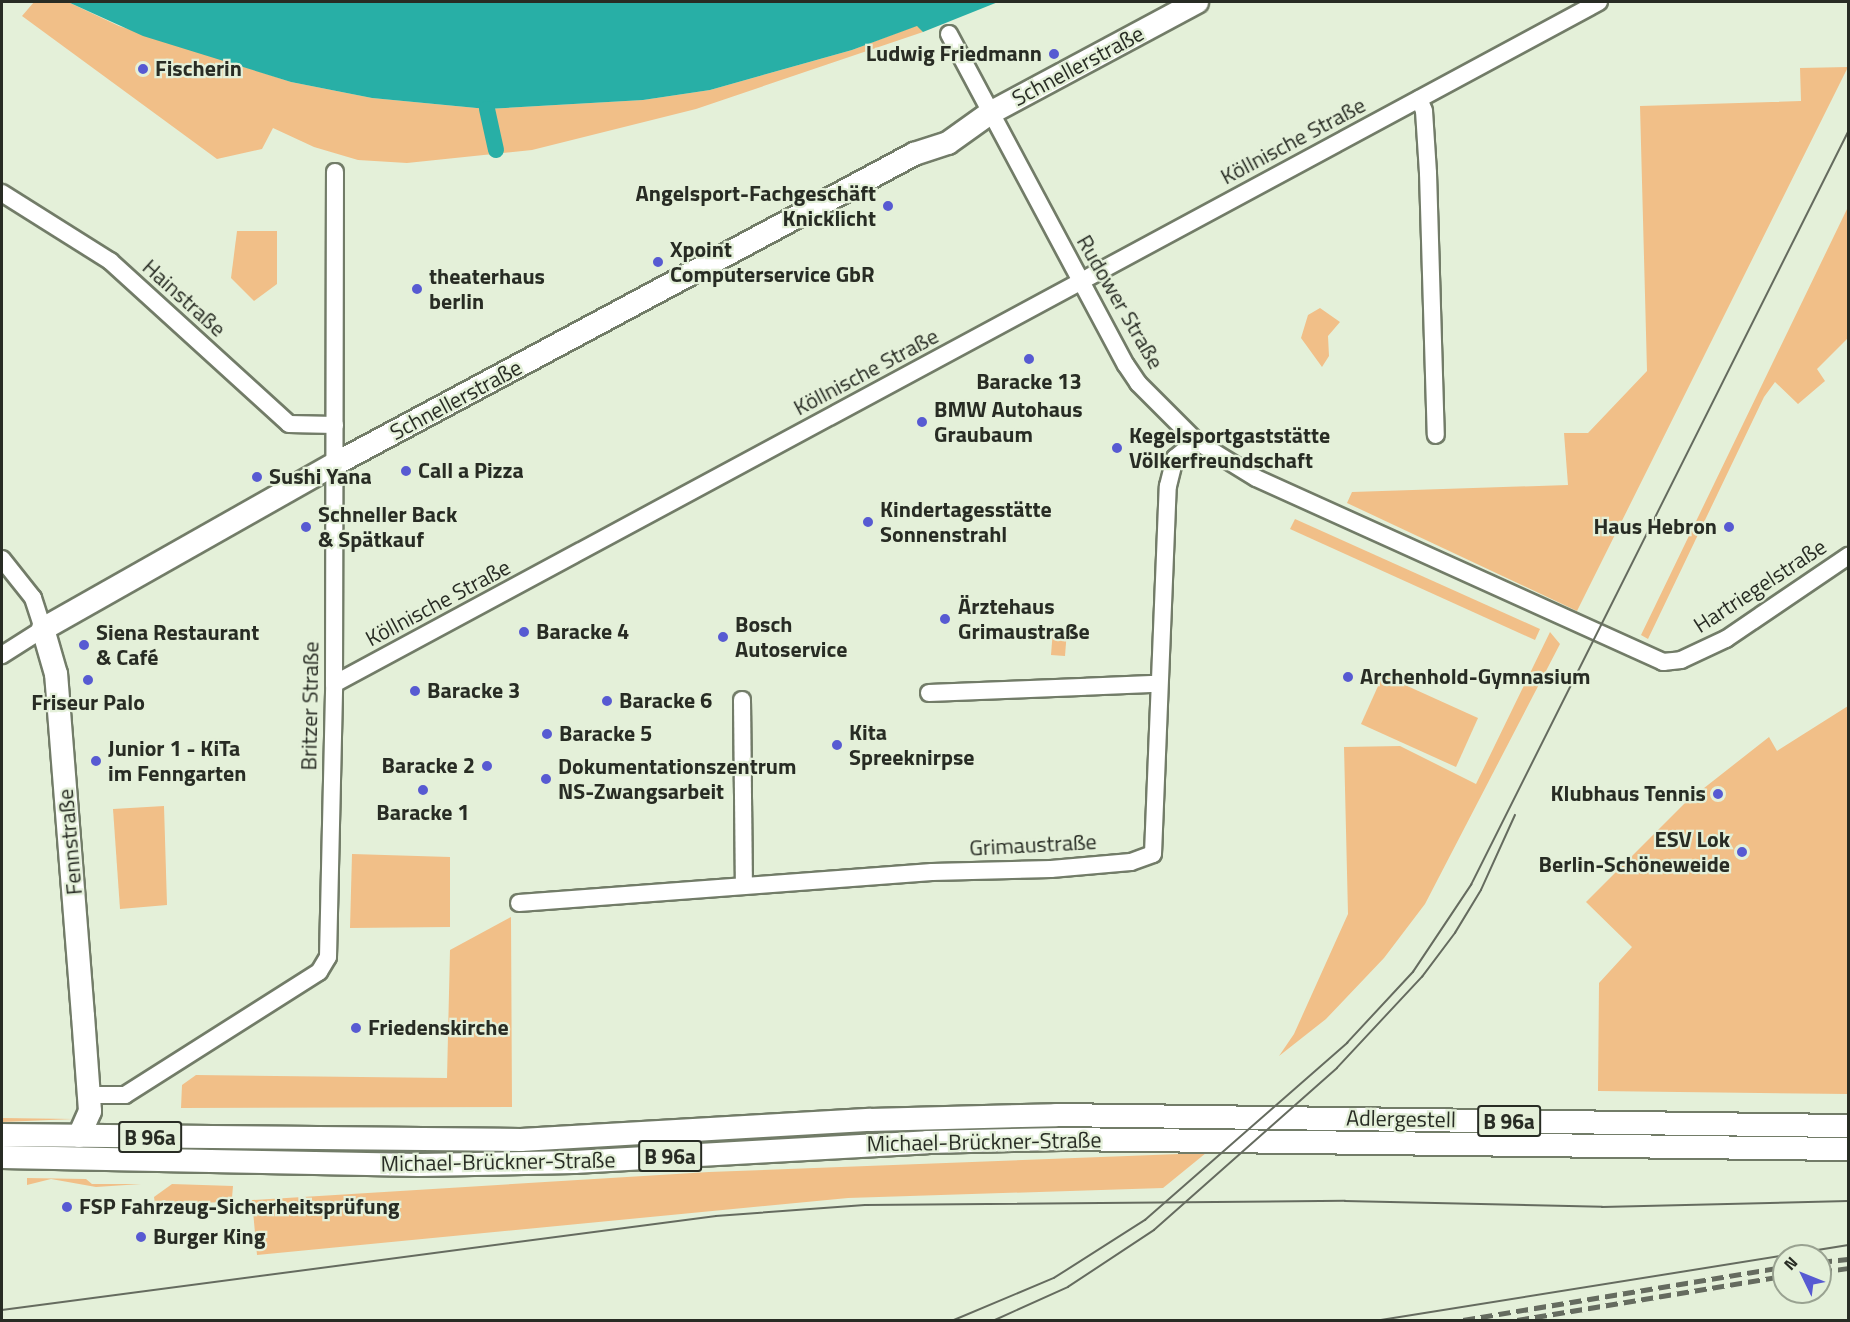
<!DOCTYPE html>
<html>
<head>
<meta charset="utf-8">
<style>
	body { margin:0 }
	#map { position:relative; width:1850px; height:1322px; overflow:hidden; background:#e4f0d9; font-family:"Titillium Web",sans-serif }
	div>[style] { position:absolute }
	.green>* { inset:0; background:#f1bf88 }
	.water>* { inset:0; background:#28afa6 }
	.canal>* { height:16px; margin:-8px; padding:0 8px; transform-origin:8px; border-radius:8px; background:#28afa6 }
	.roads { filter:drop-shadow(2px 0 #727c68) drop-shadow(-2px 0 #727c68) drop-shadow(0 2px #727c68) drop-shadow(0 -2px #727c68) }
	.minor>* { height:16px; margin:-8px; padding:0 8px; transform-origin:8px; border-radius:8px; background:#fff }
	.major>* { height:22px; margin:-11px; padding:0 11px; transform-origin:11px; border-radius:11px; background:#fff }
	.tram>* { height:1.5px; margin:-0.75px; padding:0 0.75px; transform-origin:0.75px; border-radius:0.75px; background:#656b5f }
	.rail>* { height:4.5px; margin-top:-2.25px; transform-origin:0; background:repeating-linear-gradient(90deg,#656b5f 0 12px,transparent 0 18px) }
	.dots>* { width:16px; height:16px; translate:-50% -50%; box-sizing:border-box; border:3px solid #e4f0d9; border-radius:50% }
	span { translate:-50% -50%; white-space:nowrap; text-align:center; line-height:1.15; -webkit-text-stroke:4.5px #e4f0d9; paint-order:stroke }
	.shield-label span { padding:2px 4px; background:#e4f0d9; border:2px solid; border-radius:4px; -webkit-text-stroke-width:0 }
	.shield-label { font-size:21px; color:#282c24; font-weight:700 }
	.poi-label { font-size:22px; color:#282c24; font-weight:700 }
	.right { translate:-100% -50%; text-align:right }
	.left { translate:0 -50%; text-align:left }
	.street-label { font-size:22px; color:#282c24 }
	.frame { position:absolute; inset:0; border:3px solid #282c24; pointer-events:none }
	.north { position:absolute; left:1772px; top:1244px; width:60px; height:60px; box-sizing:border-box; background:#e4f0d9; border:2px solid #99a291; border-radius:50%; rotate:313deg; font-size:16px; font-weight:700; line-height:24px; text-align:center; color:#282c24 }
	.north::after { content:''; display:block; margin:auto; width:21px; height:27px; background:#575ad2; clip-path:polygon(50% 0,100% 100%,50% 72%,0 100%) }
</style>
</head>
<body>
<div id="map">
	<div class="green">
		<i style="clip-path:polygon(34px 2px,68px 2px,119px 26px,291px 82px,372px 98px,487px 109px,643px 100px,710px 90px,852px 50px,918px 25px,923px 32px,696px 109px,532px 150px,407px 163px,358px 160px,314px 147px,273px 128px,262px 149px,217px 159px,22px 16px)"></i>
		<i style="clip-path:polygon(1848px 67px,1577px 611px,1347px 503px,1352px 492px,1568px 485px,1564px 433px,1588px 433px,1647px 371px,1640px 106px,1801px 101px,1800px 68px)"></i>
		<i style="clip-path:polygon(1848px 207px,1848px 338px,1817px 369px,1825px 381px,1798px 404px,1775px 382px,1764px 397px,1648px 639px,1641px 635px)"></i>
		<i style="clip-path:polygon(237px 231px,277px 231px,277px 284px,254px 301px,231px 278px)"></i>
		<i style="clip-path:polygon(1320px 308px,1340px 322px,1328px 336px,1329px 356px,1322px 367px,1301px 338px,1308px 315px)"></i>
		<i style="clip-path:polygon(1295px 519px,1540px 629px,1535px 640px,1290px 529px)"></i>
		<i style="clip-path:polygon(1053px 629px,1067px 630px,1065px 656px,1051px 655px)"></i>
		<i style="clip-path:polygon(1550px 632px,1560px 644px,1425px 904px,1384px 958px,1326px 1019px,1279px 1056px,1294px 1034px,1348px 914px,1344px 747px,1400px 746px,1476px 784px)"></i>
		<i style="clip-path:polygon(1383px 675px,1478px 718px,1456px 767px,1361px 724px)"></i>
		<i style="clip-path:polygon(1848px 706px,1848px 1094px,1598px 1091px,1599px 983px,1632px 947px,1586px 902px,1685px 803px,1769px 737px,1777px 751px)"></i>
		<i style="clip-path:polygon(164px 806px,167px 905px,120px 909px,113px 809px)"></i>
		<i style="clip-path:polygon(352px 854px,450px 857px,450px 927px,350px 928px)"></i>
		<i style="clip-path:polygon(511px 917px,512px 1107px,181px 1108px,182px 1085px,196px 1075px,447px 1078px,450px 950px)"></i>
		<i style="clip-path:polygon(2px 1118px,74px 1119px,2px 1122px)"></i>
		<i style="clip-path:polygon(953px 1128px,921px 1134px,436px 1159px,436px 1149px,795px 1131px)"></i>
		<i style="clip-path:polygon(332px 1148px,432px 1149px,432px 1158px,331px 1158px)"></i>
		<i style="clip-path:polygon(1206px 1153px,1163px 1188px,848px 1198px,257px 1255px,252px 1200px,709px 1172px)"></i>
		<i style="clip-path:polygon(27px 1178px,86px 1179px,92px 1184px,141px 1184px,96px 1187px,51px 1179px,27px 1185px)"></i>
		<i style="clip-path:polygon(172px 1184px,233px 1186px,232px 1198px,229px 1202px,155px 1204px,154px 1197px)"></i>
	</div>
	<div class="water">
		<i style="clip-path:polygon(68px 2px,998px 2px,923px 32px,917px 26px,852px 50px,710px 90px,643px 100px,487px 109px,372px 98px,291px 82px,143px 36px)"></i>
	</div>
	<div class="canal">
		<i style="left:487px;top:109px;width:42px;rotate:77.6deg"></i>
	</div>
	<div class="roads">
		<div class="minor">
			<i style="left:949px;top:34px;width:375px;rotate:61.9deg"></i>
			<i style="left:1126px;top:365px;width:22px;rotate:56deg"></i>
			<i style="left:1138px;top:383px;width:82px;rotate:45deg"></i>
			<i style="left:1196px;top:441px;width:70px;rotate:31.7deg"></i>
			<i style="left:1256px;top:478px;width:447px;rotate:24.3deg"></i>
			<i style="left:1663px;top:662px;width:18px;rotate:-6deg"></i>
			<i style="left:1681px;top:660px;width:50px;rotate:-25deg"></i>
			<i style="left:1726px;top:639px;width:148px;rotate:-34.2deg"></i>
			<i style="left:1419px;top:99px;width:13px;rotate:67deg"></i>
			<i style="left:1424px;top:111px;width:62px;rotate:86.3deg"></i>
			<i style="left:1428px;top:173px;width:262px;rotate:88.3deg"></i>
			<i style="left:2px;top:193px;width:128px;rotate:32.2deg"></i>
			<i style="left:110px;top:261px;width:242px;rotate:42.3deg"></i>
			<i style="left:289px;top:424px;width:46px;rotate:1.2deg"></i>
			<i style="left:2px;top:559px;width:50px;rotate:51.5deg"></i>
			<i style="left:33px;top:598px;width:33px;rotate:72deg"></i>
			<i style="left:43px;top:629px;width:49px;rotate:147.6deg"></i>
			<i style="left:334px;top:684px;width:1437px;rotate:-28.33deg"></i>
			<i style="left:929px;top:693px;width:228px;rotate:-2.3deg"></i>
			<i style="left:742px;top:700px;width:185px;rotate:89.4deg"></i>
			<i style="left:519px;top:903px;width:414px;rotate:-4.3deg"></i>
			<i style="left:932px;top:872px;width:119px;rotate:-1.4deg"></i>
			<i style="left:1051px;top:869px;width:80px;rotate:-5deg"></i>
			<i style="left:1131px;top:862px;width:23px;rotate:-20deg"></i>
			<i style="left:1153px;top:854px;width:368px;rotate:-87.7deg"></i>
			<i style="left:1168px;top:486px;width:29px;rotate:-76deg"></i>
			<i style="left:1175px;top:458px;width:27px;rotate:-39deg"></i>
			<i style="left:88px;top:1095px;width:37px"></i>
			<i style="left:125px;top:1095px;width:230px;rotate:-32.4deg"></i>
			<i style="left:319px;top:972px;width:17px;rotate:-59deg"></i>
			<i style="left:328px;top:957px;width:273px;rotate:-88.7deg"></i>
			<i style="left:334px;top:684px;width:512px;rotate:-89.89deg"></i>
		</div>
		<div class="major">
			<i style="left:2px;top:1135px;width:519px;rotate:0.55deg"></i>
			<i style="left:521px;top:1140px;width:350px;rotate:-3.3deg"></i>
			<i style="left:870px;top:1120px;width:186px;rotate:-1.5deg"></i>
			<i style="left:1056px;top:1115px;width:792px;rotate:0.8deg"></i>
			<i style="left:79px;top:1136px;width:27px;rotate:-66deg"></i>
			<i style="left:90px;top:1111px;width:95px;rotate:-94.2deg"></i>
			<i style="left:83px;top:1016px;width:343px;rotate:-94.5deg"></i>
			<i style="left:56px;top:674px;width:47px;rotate:-106.1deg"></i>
			<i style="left:43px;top:629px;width:335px;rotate:-29.5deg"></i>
			<i style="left:335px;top:464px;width:657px;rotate:-28.16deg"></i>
			<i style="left:914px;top:154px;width:36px;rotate:-18deg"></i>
			<i style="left:948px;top:143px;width:52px;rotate:-35.5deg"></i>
			<i style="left:990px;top:113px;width:235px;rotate:-28.2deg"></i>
			<i style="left:2px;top:1157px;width:417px;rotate:1.1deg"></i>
			<i style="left:419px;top:1165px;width:155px;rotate:-1.1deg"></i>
			<i style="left:574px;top:1162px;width:354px;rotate:-3.2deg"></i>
			<i style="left:927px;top:1142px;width:134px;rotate:-1.3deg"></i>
			<i style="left:1061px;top:1139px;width:787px;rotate:0.73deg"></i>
		</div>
	</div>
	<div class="tram">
		<i style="left:2px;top:1310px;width:720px;rotate:-7.5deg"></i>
		<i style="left:716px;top:1216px;width:149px;rotate:-4.2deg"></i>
		<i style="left:865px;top:1205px;width:480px;rotate:-0.5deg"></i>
		<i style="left:1345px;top:1201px;width:257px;rotate:1.3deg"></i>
		<i style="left:1602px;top:1207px;width:246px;rotate:-1.4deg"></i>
		<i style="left:954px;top:1320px;width:108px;rotate:-22.8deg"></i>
		<i style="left:1054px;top:1278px;width:108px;rotate:-32.5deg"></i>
		<i style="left:1145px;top:1220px;width:269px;rotate:-41.2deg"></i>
		<i style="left:1347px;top:1043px;width:97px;rotate:-47.1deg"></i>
		<i style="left:1413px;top:972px;width:105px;rotate:-56.3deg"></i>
		<i style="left:1471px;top:885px;width:842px;rotate:-63.4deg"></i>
		<i style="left:995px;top:1320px;width:80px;rotate:-24.3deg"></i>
		<i style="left:1068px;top:1287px;width:103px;rotate:-33.5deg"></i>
		<i style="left:1154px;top:1230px;width:244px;rotate:-41.5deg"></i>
		<i style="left:1337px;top:1068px;width:125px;rotate:-47deg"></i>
		<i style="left:1422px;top:977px;width:55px;rotate:-53.1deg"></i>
		<i style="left:1455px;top:933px;width:50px;rotate:-58.8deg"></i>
		<i style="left:1481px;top:890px;width:82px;rotate:-65.6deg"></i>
		<i style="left:1381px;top:1320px;width:473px;rotate:-9.1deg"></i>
	</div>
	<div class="rail">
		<i style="left:1820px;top:1262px;width:28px;rotate:-6deg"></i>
		<i style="left:1820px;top:1272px;width:28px;rotate:-8deg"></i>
		<i style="left:1463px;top:1320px;width:325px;rotate:-9.4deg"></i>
		<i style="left:1517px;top:1320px;width:271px;rotate:-9.4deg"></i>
	</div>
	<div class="dots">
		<i style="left:1054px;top:54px;background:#575ad2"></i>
		<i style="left:143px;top:69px;background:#575ad2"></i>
		<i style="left:888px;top:206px;background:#575ad2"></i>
		<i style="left:658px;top:262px;background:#575ad2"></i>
		<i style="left:417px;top:289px;background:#575ad2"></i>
		<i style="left:1029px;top:359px;background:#575ad2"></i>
		<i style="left:922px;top:422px;background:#575ad2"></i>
		<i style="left:1117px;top:448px;background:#575ad2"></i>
		<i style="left:406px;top:471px;background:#575ad2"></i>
		<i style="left:257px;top:477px;background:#575ad2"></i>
		<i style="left:868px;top:522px;background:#575ad2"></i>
		<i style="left:306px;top:527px;background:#575ad2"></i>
		<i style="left:1729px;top:527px;background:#575ad2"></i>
		<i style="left:945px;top:619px;background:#575ad2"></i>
		<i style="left:524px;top:632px;background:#575ad2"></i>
		<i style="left:723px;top:637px;background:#575ad2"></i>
		<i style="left:84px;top:645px;background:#575ad2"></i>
		<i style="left:1348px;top:677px;background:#575ad2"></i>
		<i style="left:88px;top:680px;background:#575ad2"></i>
		<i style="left:415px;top:691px;background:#575ad2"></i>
		<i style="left:607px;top:701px;background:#575ad2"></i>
		<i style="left:547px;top:734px;background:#575ad2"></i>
		<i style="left:837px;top:745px;background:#575ad2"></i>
		<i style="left:96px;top:761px;background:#575ad2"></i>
		<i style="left:487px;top:766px;background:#575ad2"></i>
		<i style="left:546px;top:779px;background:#575ad2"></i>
		<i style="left:423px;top:790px;background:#575ad2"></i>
		<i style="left:1718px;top:794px;background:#575ad2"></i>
		<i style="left:1742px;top:852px;background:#575ad2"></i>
		<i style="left:356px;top:1028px;background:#575ad2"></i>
		<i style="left:67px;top:1207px;background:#575ad2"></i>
		<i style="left:141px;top:1237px;background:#575ad2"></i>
	</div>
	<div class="shield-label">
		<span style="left:1509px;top:1121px">B 96a</span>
		<span style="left:150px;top:1137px">B 96a</span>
		<span style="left:670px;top:1156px">B 96a</span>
	</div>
	<div class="poi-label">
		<span class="right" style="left:1042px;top:54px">Ludwig Friedmann</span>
		<span class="left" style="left:155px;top:69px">Fischerin</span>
		<span class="right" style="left:876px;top:206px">Angelsport-Fachgeschäft<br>Knicklicht</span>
		<span class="left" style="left:670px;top:262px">Xpoint<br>Computerservice GbR</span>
		<span class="left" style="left:429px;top:289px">theaterhaus<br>berlin</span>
		<span style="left:1029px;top:382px">Baracke 13</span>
		<span class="left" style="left:934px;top:422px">BMW Autohaus<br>Graubaum</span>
		<span class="left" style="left:1129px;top:448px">Kegelsportgaststätte<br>Völkerfreundschaft</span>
		<span class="left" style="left:418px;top:471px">Call a Pizza</span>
		<span class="left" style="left:269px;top:477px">Sushi Yana</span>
		<span class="left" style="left:880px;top:522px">Kindertagesstätte<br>Sonnenstrahl</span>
		<span class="left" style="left:318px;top:527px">Schneller Back<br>&amp; Spätkauf</span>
		<span class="right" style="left:1717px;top:527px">Haus Hebron</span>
		<span class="left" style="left:958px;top:619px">Ärztehaus<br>Grimaustraße</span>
		<span class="left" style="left:735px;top:637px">Bosch<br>Autoservice</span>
		<span class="left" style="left:96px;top:645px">Siena Restaurant<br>&amp; Café</span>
		<span class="left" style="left:536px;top:632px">Baracke 4</span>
		<span class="left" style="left:1360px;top:677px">Archenhold-Gymnasium</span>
		<span class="left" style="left:427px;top:691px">Baracke 3</span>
		<span class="left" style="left:619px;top:701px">Baracke 6</span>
		<span style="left:88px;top:703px">Friseur Palo</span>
		<span class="left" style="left:849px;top:745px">Kita<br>Spreeknirpse</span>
		<span class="left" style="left:559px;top:734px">Baracke 5</span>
		<span class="left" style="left:108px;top:761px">Junior 1 - KiTa<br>im Fenngarten</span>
		<span class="right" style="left:475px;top:766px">Baracke 2</span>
		<span class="left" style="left:558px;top:779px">Dokumentationszentrum<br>NS-Zwangsarbeit</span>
		<span class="right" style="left:1706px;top:794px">Klubhaus Tennis</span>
		<span style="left:423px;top:813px">Baracke 1</span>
		<span class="right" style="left:1730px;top:852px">ESV Lok<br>Berlin-Schöneweide</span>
		<span class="left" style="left:368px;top:1028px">Friedenskirche</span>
		<span class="left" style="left:79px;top:1207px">FSP Fahrzeug-Sicherheitsprüfung</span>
		<span class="left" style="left:153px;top:1237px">Burger King</span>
	</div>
	<div class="street-label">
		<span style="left:1078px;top:66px;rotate:-28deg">Schnellerstraße</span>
		<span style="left:1293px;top:141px;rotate:-28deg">Köllnische Straße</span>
		<span style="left:184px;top:298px;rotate:42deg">Hainstraße</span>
		<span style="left:1120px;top:302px;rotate:60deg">Rudower Straße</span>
		<span style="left:866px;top:372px;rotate:-28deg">Köllnische Straße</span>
		<span style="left:456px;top:400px;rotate:-28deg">Schnellerstraße</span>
		<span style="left:1760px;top:586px;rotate:-33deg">Hartriegelstraße</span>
		<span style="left:438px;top:603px;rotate:-28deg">Köllnische Straße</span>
		<span style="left:310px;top:706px;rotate:-89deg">Britzer Straße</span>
		<span style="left:70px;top:842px;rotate:-95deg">Fennstraße</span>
		<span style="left:1033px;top:845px;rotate:-3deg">Grimaustraße</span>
		<span style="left:1401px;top:1119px;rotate:1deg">Adlergestell</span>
		<span style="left:984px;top:1142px;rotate:-1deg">Michael-Brückner-Straße</span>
		<span style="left:498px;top:1162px;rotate:-1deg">Michael-Brückner-Straße</span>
	</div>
	<div class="frame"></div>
	<div class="north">N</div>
</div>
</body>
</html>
